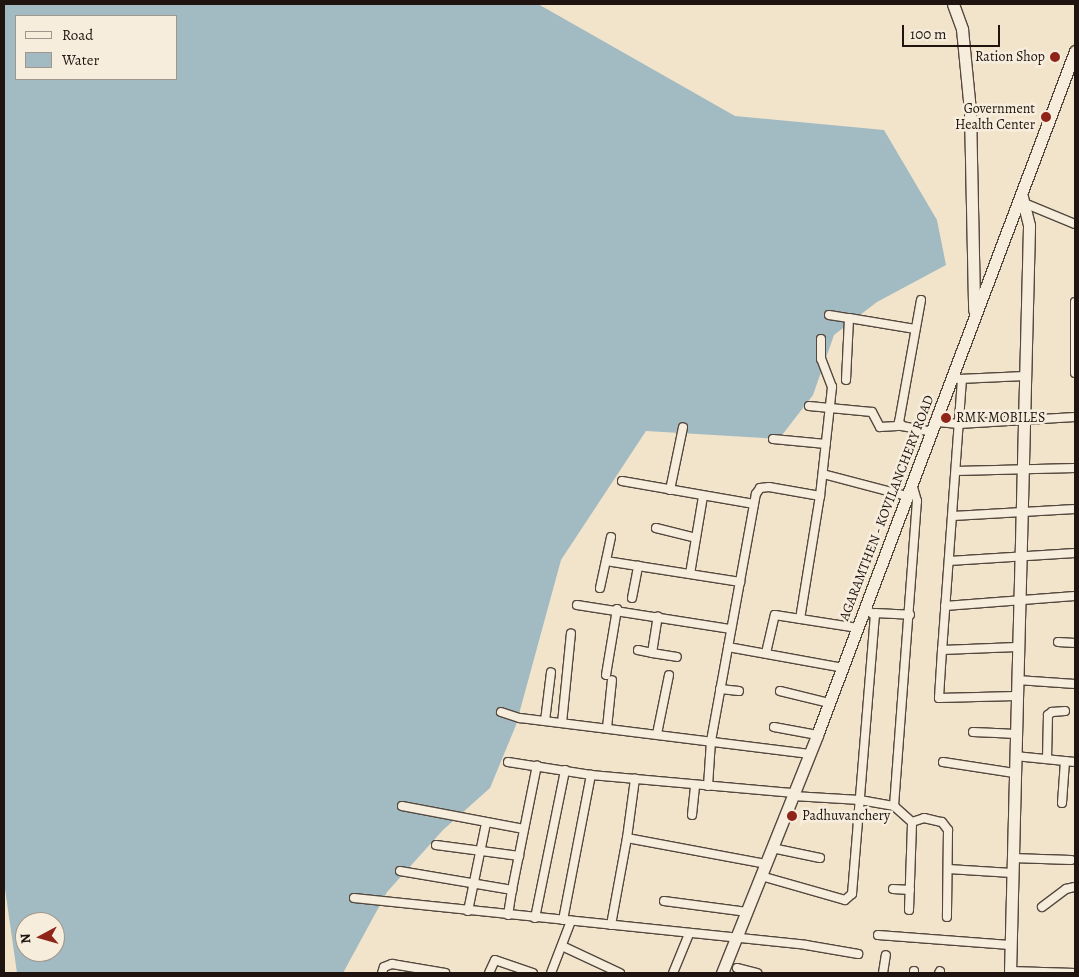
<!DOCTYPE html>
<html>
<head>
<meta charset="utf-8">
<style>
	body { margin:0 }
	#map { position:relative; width:1079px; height:977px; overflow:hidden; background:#f2e3cb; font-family:Alegreya,serif }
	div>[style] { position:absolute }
	.water>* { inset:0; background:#a2bbc3 }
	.roads { filter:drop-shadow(1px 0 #54483e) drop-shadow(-1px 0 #54483e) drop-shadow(0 1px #54483e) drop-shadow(0 -1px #54483e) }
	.street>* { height:8px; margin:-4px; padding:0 4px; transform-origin:4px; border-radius:4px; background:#f7eddd }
	.secondary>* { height:11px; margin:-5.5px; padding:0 5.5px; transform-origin:5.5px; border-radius:5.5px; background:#f7eddd }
	.dots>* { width:14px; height:14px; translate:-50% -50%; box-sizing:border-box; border:2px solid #f7eddd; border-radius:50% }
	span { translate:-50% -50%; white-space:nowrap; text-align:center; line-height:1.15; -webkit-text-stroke:5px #f7eddd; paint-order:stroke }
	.poi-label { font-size:14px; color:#1f140f }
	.right { translate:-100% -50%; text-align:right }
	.left { translate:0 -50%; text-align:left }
	.street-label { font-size:14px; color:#1f140f }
	.frame { position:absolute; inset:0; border:5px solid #1f140f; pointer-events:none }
	.legend { position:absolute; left:15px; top:15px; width:162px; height:65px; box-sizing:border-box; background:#f7eddd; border:1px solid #a1968b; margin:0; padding:6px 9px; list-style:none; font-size:15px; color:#1f140f }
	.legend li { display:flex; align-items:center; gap:10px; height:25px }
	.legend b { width:25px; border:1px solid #a1968b }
	.north { position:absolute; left:15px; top:912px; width:50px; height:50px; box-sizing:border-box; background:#f7eddd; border:1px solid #a1968b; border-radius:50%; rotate:264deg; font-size:14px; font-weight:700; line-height:20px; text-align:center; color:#1f140f }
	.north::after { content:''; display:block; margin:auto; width:18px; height:22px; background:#8f2418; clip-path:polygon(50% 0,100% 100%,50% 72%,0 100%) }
	.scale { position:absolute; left:902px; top:25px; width:98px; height:22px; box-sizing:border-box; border:2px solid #1f140f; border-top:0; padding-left:6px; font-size:15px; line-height:18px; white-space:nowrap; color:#1f140f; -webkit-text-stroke:4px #f7eddd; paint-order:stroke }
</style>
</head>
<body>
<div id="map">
	<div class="water">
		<i style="clip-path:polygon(evenodd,4px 4px,538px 4px,735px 116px,884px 130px,937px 220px,946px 265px,877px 302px,834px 335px,813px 395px,779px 439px,646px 431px,561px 560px,516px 725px,490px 788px,443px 830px,387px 892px,343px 973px,17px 973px,4px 882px,4px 4px,16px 16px,176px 16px,176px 79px,16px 79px,16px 16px,4px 4px,25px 922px,55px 922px,55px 952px,25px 952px,25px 922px)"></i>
	</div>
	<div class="roads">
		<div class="street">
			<i style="left:1024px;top:203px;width:55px;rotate:22.4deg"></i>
			<i style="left:921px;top:300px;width:124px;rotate:100.2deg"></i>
			<i style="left:899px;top:422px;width:5px;rotate:53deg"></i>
			<i style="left:902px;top:426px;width:31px;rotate:11deg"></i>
			<i style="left:1075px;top:302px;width:71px;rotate:90deg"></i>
			<i style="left:829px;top:315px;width:20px;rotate:9deg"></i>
			<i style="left:959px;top:379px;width:66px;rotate:-2.6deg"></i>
			<i style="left:962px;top:379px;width:272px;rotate:94.2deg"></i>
			<i style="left:942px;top:650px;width:75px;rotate:-2.3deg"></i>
			<i style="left:846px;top:380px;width:62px;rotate:-87.2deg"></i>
			<i style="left:849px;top:318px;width:67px;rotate:9.5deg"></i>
			<i style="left:809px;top:406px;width:63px;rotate:5.4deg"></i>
			<i style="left:872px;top:412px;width:17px;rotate:62deg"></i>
			<i style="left:880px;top:427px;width:22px;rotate:-3deg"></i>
			<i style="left:937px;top:422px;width:22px;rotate:5deg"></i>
			<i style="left:959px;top:424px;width:116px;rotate:-3.5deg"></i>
			<i style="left:773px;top:439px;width:53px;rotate:5.4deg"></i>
			<i style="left:956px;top:471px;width:119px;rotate:-1.4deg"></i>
			<i style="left:823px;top:474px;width:87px;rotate:14.7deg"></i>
			<i style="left:622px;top:481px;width:134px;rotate:9.9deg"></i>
			<i style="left:670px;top:490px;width:64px;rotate:-78.3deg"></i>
			<i style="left:953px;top:516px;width:122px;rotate:-3.3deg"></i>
			<i style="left:656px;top:528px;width:41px;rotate:14deg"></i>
			<i style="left:606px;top:561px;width:136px;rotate:8.9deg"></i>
			<i style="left:949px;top:561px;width:126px;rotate:-3.6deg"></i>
			<i style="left:690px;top:574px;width:79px;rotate:-80.5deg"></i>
			<i style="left:600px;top:588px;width:52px;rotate:-77.8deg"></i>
			<i style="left:632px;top:598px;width:33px;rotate:-79deg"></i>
			<i style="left:577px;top:605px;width:156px;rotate:8.9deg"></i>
			<i style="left:945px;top:606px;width:130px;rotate:-4.4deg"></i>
			<i style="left:875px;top:613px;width:35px;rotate:3deg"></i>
			<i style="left:800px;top:619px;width:125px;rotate:-80.8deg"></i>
			<i style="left:1058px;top:642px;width:17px;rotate:3deg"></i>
			<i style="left:728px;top:647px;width:117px;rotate:10.3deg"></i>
			<i style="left:638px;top:650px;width:14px;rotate:12deg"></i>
			<i style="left:652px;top:653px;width:37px;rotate:-81deg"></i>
			<i style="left:942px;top:650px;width:48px;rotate:93.6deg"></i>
			<i style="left:939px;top:698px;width:77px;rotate:-1.5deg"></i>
			<i style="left:652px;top:653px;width:25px;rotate:9deg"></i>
			<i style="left:766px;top:653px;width:39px;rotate:-77deg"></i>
			<i style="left:775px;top:615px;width:84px;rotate:8.9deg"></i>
			<i style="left:606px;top:675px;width:67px;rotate:-80.5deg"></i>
			<i style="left:1017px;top:680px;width:58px;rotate:3.9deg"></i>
			<i style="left:720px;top:689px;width:19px;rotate:6deg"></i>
			<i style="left:780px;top:691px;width:50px;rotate:13.8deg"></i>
			<i style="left:501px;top:712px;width:20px;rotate:18deg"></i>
			<i style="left:520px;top:718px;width:292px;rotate:7.1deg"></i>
			<i style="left:545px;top:721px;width:49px;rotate:-83deg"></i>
			<i style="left:562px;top:723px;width:90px;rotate:-84.3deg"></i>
			<i style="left:774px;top:727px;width:44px;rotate:10.5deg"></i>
			<i style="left:607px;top:728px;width:48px;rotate:-84.1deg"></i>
			<i style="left:973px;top:732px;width:42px;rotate:2.7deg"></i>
			<i style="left:657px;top:734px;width:60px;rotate:-78.5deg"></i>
			<i style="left:1015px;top:756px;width:60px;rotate:5.7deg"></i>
			<i style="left:1047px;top:759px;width:44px;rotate:-88.7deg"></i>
			<i style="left:1048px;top:715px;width:5px;rotate:-37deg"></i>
			<i style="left:1052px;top:712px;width:13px;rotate:-4deg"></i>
			<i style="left:508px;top:762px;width:84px;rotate:8.9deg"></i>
			<i style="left:591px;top:775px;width:204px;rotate:5.1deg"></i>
			<i style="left:943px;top:762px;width:72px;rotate:8.8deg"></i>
			<i style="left:708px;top:786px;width:45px;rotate:-86.2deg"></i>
			<i style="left:711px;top:741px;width:251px;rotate:-79.7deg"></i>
			<i style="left:756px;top:494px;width:7px;rotate:-56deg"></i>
			<i style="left:760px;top:488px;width:9px;rotate:-6deg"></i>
			<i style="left:769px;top:487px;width:52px;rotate:10deg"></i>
			<i style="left:820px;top:496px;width:110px;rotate:-83.7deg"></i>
			<i style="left:832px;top:387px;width:30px;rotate:-111deg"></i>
			<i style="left:821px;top:359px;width:20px;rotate:-90deg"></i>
			<i style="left:793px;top:796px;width:67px;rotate:3.4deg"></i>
			<i style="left:860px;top:800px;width:35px;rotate:10deg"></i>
			<i style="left:894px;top:806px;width:306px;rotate:-85.7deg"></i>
			<i style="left:917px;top:501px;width:19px;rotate:-106deg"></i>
			<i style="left:1062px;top:803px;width:42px;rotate:-85.9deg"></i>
			<i style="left:402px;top:806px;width:124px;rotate:10.7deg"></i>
			<i style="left:894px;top:806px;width:24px;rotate:42deg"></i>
			<i style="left:692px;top:815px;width:30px;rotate:-84deg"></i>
			<i style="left:627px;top:838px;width:60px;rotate:-82.3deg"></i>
			<i style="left:436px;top:845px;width:84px;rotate:7.5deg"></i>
			<i style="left:772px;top:848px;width:49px;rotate:11.8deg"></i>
			<i style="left:1012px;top:858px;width:59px;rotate:1.9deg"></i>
			<i style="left:948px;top:869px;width:64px;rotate:3.6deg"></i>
			<i style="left:400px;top:871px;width:114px;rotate:9.6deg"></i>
			<i style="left:512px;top:890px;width:127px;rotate:-78.7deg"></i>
			<i style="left:761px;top:876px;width:87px;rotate:15.9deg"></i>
			<i style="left:845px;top:900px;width:9px;rotate:-41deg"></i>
			<i style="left:852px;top:894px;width:279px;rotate:-85.3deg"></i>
			<i style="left:875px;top:616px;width:13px;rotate:-141deg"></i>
			<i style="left:893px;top:889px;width:17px;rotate:3deg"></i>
			<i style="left:354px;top:898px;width:454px;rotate:5.9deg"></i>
			<i style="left:806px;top:945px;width:53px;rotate:9.8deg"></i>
			<i style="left:664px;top:901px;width:84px;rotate:7.5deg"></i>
			<i style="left:1042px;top:907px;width:30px;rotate:-37deg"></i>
			<i style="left:1066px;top:889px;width:9px;rotate:-13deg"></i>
			<i style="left:909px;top:910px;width:88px;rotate:-88deg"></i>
			<i style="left:912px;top:822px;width:13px;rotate:-18deg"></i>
			<i style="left:924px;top:818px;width:18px;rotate:13deg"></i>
			<i style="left:942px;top:822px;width:10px;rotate:53deg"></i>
			<i style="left:948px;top:830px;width:87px;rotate:90.7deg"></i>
			<i style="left:468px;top:911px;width:90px;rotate:-78.4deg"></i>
			<i style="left:508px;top:915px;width:25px;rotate:-81deg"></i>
			<i style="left:535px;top:918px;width:151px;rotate:-78.5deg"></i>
			<i style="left:563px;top:920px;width:148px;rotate:-79.1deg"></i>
			<i style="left:611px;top:925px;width:88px;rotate:-79.6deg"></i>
			<i style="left:627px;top:838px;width:141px;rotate:10.6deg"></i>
			<i style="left:878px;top:935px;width:132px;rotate:4.3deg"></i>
			<i style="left:562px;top:946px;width:64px;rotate:25deg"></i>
			<i style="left:737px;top:968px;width:21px;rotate:14deg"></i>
			<i style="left:1010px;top:971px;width:65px;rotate:1.8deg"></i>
			<i style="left:382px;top:973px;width:6px;rotate:-72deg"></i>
			<i style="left:384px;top:967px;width:9px;rotate:-21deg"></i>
			<i style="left:392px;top:964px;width:54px;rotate:9.6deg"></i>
			<i style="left:489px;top:973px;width:14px;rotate:-65deg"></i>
			<i style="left:495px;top:960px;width:40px;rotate:18.9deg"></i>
			<i style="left:551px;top:973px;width:56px;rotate:-69deg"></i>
			<i style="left:673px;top:973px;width:42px;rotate:-67.7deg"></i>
			<i style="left:883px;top:973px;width:18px;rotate:-81deg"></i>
			<i style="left:914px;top:973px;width:2px;rotate:-90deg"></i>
			<i style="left:939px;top:973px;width:2px;rotate:-63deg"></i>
		</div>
		<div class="secondary">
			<i style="left:953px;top:4px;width:27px;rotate:70deg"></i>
			<i style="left:962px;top:29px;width:82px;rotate:84.4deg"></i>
			<i style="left:970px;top:111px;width:199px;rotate:88.8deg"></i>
			<i style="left:722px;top:973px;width:256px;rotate:-68.2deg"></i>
			<i style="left:817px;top:735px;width:731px;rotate:-69.33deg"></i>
			<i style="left:1010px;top:973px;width:748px;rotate:-88.54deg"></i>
			<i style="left:1029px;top:225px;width:30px;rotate:-104deg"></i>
		</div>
	</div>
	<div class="dots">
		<i style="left:1055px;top:57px;background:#8f2418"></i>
		<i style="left:1046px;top:117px;background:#8f2418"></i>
		<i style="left:946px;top:418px;background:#8f2418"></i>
		<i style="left:792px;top:816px;background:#8f2418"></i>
	</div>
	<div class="poi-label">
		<span class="right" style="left:1045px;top:57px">Ration Shop</span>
		<span class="right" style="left:1035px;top:117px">Government<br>Health Center</span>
		<span class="left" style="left:956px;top:418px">RMK MOBILES</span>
		<span class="left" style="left:802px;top:816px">Padhuvanchery</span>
	</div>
	<div class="street-label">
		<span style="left:887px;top:508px;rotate:-69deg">AGARAMTHEN - KOVILANCHERY ROAD</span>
	</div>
	<div class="frame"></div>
	<ul class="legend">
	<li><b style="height:6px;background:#f7eddd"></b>Road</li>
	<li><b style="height:14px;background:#a2bbc3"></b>Water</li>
	</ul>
	<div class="north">N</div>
	<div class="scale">100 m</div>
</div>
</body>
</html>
